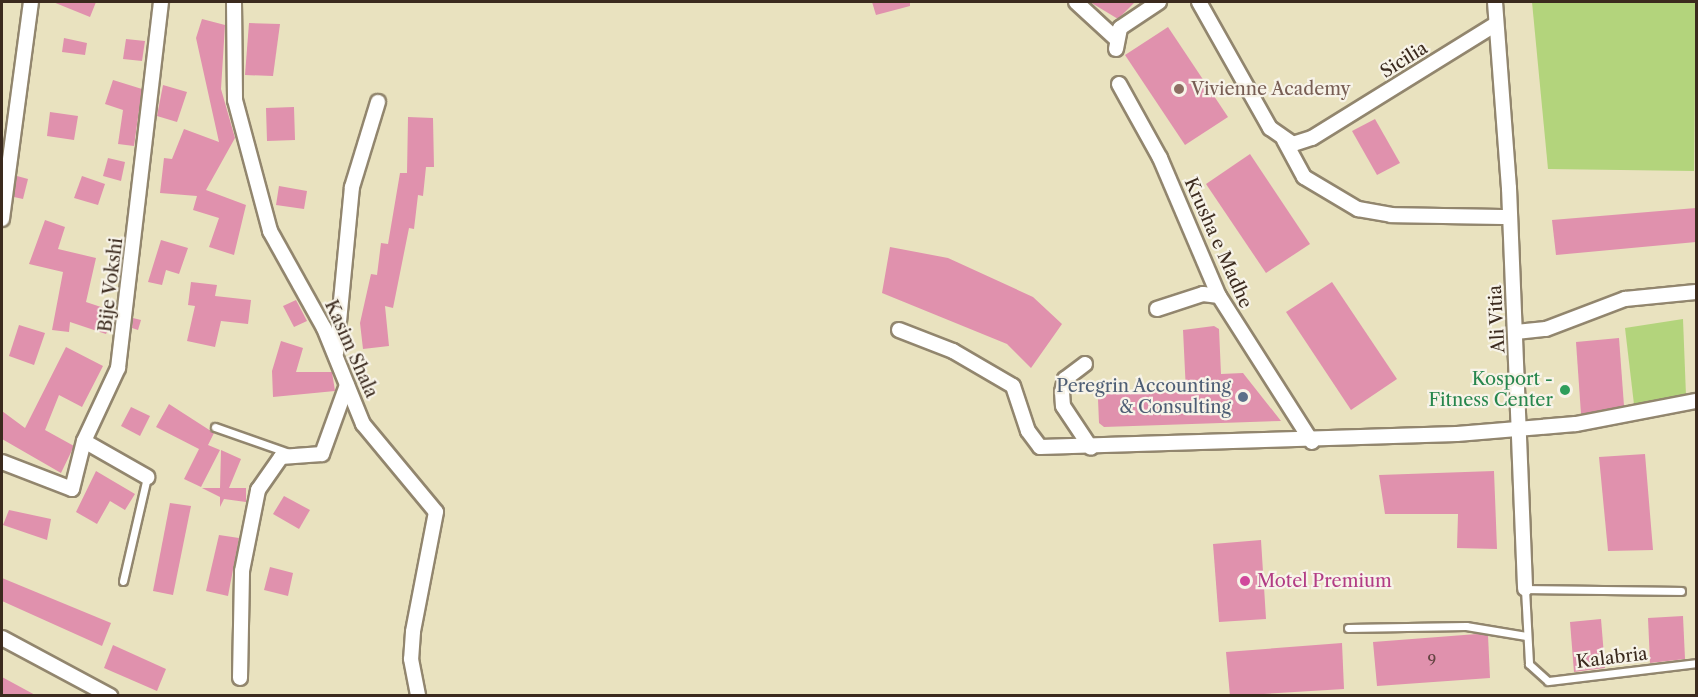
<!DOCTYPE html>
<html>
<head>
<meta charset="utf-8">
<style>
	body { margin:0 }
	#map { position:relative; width:1698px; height:697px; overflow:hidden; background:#e9e2bf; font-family:"Libre Caslon Text",serif }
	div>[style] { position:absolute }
	.green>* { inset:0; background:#b3d47c }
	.building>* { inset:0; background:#e091ad }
	.roads { filter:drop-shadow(2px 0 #92866e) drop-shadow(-2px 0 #92866e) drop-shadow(0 2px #92866e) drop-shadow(0 -2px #92866e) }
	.lane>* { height:7px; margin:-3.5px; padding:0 3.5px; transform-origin:3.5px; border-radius:3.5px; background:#fff }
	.street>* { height:14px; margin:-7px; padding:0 7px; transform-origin:7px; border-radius:7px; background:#fff }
	.dots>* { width:16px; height:16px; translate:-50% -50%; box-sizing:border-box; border:3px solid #f7f3e8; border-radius:50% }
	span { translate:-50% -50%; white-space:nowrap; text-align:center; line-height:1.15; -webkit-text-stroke:4.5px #f7f3e8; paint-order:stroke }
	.number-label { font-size:15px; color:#644442 }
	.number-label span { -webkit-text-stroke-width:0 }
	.street-label { font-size:18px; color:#3b2a1e }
	.education-label { font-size:18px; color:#785e54 }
	.left { translate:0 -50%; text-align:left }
	.leisure-label { font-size:18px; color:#27864d }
	.right { translate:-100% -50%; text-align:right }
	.service-label { font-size:18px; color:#4e5e75 }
	.hotel-label { font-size:18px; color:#b23c85 }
	.frame { position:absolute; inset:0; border:3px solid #3b2a1e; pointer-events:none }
</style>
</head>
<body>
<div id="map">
	<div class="green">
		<i style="clip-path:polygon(1532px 2px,1696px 2px,1694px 171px,1548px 169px)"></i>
		<i style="clip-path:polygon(1683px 319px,1686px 396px,1635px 413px,1625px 328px)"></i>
	</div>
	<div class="building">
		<i style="clip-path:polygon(53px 2px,96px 2px,90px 17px)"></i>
		<i style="clip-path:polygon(872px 2px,910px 2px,910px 6px,876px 15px)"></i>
		<i style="clip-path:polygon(1090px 2px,1135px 2px,1118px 19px)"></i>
		<i style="clip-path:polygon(202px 19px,225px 25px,221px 89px,235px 138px,206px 190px,246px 205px,234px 255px,209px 247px,219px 218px,193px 210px,197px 196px,160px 193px,164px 158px,172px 159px,184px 129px,219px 142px,196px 38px)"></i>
		<i style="clip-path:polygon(249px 23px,280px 24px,273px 76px,245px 75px)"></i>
		<i style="clip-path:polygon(1168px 27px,1228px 117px,1185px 145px,1125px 55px)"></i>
		<i style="clip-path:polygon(64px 38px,87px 43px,85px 55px,62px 52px)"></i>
		<i style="clip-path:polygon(126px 39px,145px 41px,142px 61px,123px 59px)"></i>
		<i style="clip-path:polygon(113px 80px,142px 89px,134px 146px,118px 144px,123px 110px,105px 104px)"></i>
		<i style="clip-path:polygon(163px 85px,187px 92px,177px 122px,157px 116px)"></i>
		<i style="clip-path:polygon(294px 107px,295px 140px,267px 141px,266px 108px)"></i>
		<i style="clip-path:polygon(50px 112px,78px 116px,74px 140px,47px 136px)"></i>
		<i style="clip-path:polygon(408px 117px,433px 118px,434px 167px,426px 167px,423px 196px,418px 195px,414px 229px,409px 228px,393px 308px,385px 306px,389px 346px,363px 349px,360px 323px,371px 274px,377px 275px,381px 243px,388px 244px,400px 173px,407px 173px)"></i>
		<i style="clip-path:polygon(1375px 119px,1400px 163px,1377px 175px,1352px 131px)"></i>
		<i style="clip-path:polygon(1250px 154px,1310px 244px,1266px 273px,1206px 184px)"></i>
		<i style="clip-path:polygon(108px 158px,125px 162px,121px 181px,103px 176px)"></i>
		<i style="clip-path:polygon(17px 176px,28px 179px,23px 199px,14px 197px)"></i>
		<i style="clip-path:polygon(82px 176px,105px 184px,98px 205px,74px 198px)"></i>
		<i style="clip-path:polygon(279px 186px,307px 191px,304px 209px,276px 205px)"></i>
		<i style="clip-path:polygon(1696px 208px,1696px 242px,1556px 255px,1552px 220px)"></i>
		<i style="clip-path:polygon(45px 220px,65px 227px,58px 249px,96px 258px,86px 302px,116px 312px,106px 334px,70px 322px,69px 332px,52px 330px,63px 272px,29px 264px)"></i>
		<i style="clip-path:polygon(161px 240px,188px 248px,179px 274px,166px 270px,162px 285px,148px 282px)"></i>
		<i style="clip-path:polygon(890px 247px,948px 258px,1033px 297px,1062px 324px,1031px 368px,1007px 344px,882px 293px)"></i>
		<i style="clip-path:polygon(191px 282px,217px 285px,215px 296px,251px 300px,248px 324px,221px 321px,215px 347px,187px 341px,195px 306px,188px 305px)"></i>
		<i style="clip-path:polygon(1332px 282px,1397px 379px,1351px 410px,1286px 312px)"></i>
		<i style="clip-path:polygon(296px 300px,307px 321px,294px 327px,283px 306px)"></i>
		<i style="clip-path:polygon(133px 318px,141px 320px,138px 330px,132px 328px)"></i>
		<i style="clip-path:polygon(19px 325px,45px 333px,34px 365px,9px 356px)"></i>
		<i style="clip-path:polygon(1214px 326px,1219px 329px,1221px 374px,1243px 373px,1281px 421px,1104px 427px,1099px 423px,1098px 399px,1103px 393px,1186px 392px,1183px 330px)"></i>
		<i style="clip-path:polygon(1619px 338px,1624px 406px,1581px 414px,1576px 342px)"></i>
		<i style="clip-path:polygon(281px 341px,303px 348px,296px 372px,332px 372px,335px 391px,273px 397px,272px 371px)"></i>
		<i style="clip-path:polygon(66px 347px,103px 366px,82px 407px,59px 395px,45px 430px,74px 446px,61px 473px,2px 439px,2px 411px,25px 428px)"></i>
		<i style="clip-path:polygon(169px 404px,214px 433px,208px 445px,220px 450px,201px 487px,184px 479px,199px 449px,156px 427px)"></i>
		<i style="clip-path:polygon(131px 407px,150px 416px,140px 436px,121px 426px)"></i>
		<i style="clip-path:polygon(221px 450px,241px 459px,229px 488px,246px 488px,246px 502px,224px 499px,220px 507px,220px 497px,202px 488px,220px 488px)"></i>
		<i style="clip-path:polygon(1645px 454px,1653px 550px,1608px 551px,1599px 457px)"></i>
		<i style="clip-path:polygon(96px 471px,135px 494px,125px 510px,110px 501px,97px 524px,76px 512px)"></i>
		<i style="clip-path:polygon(1494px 471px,1497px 549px,1457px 548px,1458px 514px,1385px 514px,1379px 475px)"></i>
		<i style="clip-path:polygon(284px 496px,310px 510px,299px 529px,273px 514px)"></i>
		<i style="clip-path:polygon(170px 503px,191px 506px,173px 595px,153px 591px)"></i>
		<i style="clip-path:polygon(9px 510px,51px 519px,47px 540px,3px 525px)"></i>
		<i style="clip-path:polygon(219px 535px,239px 538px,228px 596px,206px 591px)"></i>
		<i style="clip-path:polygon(1261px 540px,1266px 619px,1219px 622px,1213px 544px)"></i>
		<i style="clip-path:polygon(270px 567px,293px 573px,288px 596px,264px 590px)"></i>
		<i style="clip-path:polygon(2px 578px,111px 623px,102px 646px,2px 601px)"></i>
		<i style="clip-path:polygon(1683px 616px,1685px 659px,1650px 663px,1648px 618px)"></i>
		<i style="clip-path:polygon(1601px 619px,1605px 668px,1574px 672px,1570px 622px)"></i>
		<i style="clip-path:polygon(1477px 634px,1488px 635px,1490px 678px,1377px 686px,1373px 642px)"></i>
		<i style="clip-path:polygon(1342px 643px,1344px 689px,1230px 696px,1226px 652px)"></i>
		<i style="clip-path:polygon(113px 645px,166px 669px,157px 691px,104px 668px)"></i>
		<i style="clip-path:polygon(2px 677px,37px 696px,2px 696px)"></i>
	</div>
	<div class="roads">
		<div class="lane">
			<i style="left:215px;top:427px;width:78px;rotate:19.4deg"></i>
			<i style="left:123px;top:581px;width:107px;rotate:-77deg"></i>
			<i style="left:1681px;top:591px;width:156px;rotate:-179.3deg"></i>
			<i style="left:1525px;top:589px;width:75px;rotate:86.9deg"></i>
			<i style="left:1529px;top:664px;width:25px;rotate:42deg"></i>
			<i style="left:1548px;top:681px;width:149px;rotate:-6.9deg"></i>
			<i style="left:1348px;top:628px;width:118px;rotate:-1deg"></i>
			<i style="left:1466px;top:626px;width:61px;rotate:9.5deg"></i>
		</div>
		<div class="street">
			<i style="left:234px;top:2px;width:98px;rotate:89.4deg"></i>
			<i style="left:235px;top:100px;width:136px;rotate:75deg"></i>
			<i style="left:270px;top:231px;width:111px;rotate:60.9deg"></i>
			<i style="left:324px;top:328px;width:104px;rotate:67.9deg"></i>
			<i style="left:363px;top:424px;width:114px;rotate:50.3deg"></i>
			<i style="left:436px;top:512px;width:122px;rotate:100.9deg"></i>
			<i style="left:413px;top:632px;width:27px;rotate:94deg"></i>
			<i style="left:411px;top:659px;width:38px;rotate:79deg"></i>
			<i style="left:1076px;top:2px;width:53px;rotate:42.7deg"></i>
			<i style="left:1199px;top:2px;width:145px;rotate:60.6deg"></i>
			<i style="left:1270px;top:128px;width:28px;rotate:35deg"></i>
			<i style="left:1293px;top:144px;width:20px;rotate:-18deg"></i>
			<i style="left:1312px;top:138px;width:216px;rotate:-31.8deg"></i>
			<i style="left:1495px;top:2px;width:187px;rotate:85.7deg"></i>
			<i style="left:1509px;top:188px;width:401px;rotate:87.7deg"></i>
			<i style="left:1116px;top:49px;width:21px;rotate:-79deg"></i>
			<i style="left:1120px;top:28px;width:47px;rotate:-33.7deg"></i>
			<i style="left:1119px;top:84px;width:85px;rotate:61deg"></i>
			<i style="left:1160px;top:158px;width:150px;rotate:66.9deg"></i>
			<i style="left:1219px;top:296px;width:173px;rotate:57.5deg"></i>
			<i style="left:1284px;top:140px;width:42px;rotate:61.6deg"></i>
			<i style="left:1304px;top:177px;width:63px;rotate:30.7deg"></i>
			<i style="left:1358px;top:209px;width:34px;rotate:10deg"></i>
			<i style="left:1391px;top:215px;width:119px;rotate:1deg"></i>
			<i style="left:2px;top:219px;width:219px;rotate:-82.4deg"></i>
			<i style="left:1157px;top:309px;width:48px;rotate:-18.1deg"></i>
			<i style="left:1203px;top:294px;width:16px;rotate:7deg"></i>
			<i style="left:899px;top:330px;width:58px;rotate:21.3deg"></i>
			<i style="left:953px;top:351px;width:69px;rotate:30.3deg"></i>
			<i style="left:1013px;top:386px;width:47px;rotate:71.6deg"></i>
			<i style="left:1028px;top:431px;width:20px;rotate:53deg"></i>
			<i style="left:1040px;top:447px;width:417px;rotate:-1.8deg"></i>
			<i style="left:1457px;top:434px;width:119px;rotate:-4.8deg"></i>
			<i style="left:1576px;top:424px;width:122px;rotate:-10.9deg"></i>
			<i style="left:1516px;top:332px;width:30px;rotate:-6deg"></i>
			<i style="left:1546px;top:329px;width:85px;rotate:-20.8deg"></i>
			<i style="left:1625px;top:299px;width:71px;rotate:-5.6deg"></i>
			<i style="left:336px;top:353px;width:167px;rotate:-84.5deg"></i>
			<i style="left:352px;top:187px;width:89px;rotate:-73deg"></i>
			<i style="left:1085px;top:364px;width:25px;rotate:143deg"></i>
			<i style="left:1065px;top:379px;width:13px;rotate:103deg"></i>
			<i style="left:1062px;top:392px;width:14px;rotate:86deg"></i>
			<i style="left:1063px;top:406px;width:50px;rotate:56.3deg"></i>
			<i style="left:84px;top:441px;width:73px;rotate:29.7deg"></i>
			<i style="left:2px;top:462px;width:75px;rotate:21.1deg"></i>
			<i style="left:72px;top:489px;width:49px;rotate:-76deg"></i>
			<i style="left:84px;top:441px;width:81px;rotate:-65deg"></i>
			<i style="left:118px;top:368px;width:369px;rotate:-83.3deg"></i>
			<i style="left:2px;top:638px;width:123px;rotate:28.2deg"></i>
			<i style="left:240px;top:678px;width:107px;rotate:-88.9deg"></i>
			<i style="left:242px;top:571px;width:83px;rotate:-78.8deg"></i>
			<i style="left:258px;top:490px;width:40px;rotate:-55.1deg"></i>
			<i style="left:281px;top:457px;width:41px;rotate:-4.2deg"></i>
			<i style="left:322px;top:454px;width:73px;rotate:-70.1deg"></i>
		</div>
	</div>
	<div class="dots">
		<i style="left:1179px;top:89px;background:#8d6e63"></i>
		<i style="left:1565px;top:390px;background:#2e9e5b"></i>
		<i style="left:1243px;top:397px;background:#5c6f8a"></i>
		<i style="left:1245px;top:581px;background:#d1479c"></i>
	</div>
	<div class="number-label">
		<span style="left:1432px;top:660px">9</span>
	</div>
	<div class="street-label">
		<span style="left:1404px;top:60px;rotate:-32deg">Sicilia</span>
		<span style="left:1218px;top:243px;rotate:66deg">Krusha e Madhe</span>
		<span style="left:111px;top:285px;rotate:-83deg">Bije Vokshi</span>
		<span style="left:1497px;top:319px;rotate:-93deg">Ali Vitia</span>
		<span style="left:351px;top:349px;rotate:66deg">Kasim Shala</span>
		<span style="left:1612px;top:658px;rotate:-7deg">Kalabria</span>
	</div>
	<div class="education-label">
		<span class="left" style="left:1191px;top:89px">Vivienne Academy</span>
	</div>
	<div class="leisure-label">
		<span class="right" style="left:1553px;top:390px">Kosport -<br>Fitness Center</span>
	</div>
	<div class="service-label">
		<span class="right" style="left:1231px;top:397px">Peregrin Accounting<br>&amp; Consulting</span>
	</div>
	<div class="hotel-label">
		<span class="left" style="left:1257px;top:581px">Motel Premium</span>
	</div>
	<div class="frame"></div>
</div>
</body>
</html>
